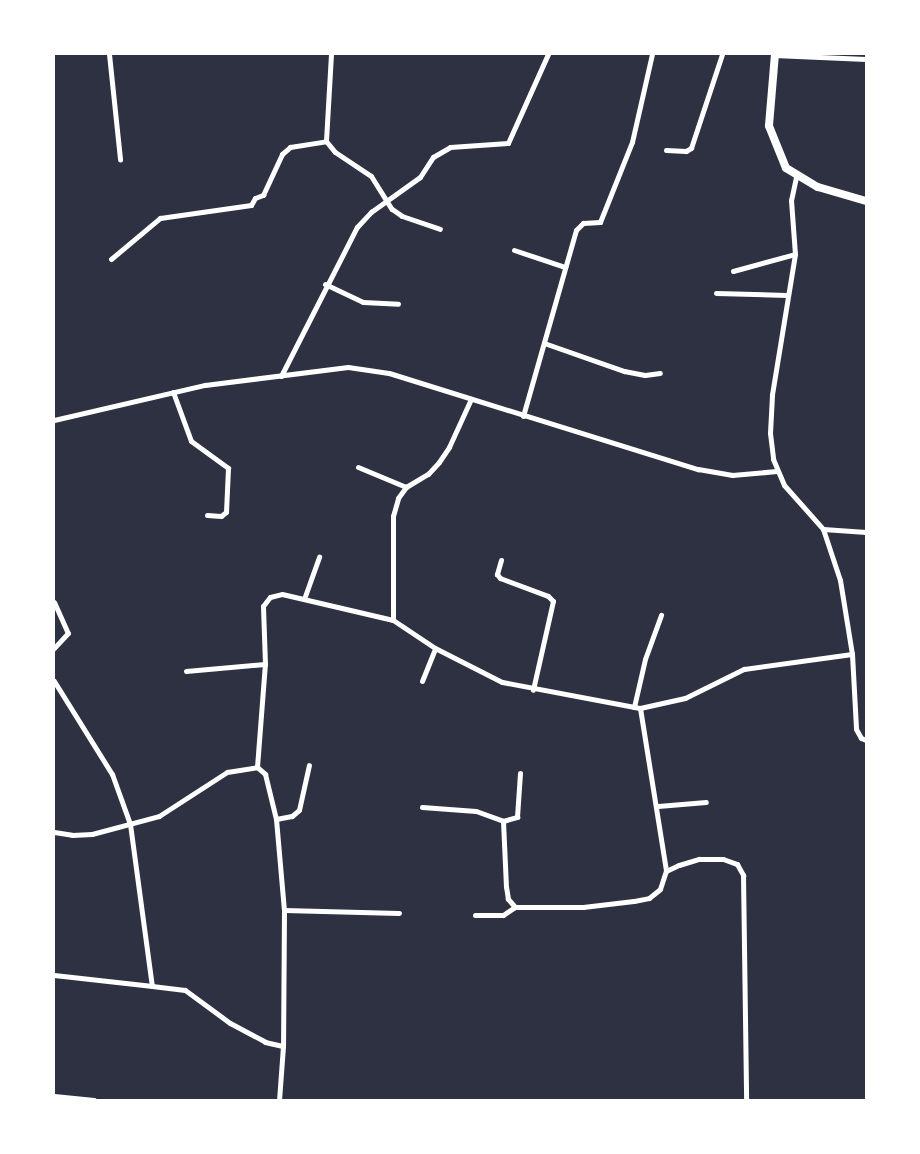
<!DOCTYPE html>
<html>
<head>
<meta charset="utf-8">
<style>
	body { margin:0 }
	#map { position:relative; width:920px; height:1154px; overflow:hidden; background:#2d3142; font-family:Lato,sans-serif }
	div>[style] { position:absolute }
	.minor>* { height:5px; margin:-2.5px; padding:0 2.5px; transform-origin:2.5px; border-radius:2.5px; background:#fff }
	.tertiary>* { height:8px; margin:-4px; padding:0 4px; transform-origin:4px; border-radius:4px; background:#fff }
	span { translate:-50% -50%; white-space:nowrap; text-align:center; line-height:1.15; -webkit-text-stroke:4px #fff; paint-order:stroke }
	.frame { position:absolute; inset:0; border:55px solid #fff; pointer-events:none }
</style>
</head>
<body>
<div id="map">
	<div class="minor">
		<i style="left:109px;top:54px;width:106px;rotate:84deg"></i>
		<i style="left:331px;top:54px;width:87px;rotate:93.3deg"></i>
		<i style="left:326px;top:141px;width:14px;rotate:51deg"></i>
		<i style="left:335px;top:152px;width:43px;rotate:33.7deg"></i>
		<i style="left:371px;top:176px;width:39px;rotate:58deg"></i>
		<i style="left:392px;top:209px;width:12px;rotate:35deg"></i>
		<i style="left:402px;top:216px;width:40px;rotate:18.9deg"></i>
		<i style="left:774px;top:55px;width:92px;rotate:2.5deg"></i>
		<i style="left:666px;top:150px;width:20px;rotate:3deg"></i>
		<i style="left:686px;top:151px;width:6px;rotate:-31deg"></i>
		<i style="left:691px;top:148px;width:99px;rotate:-71.7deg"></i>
		<i style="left:796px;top:177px;width:24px;rotate:102deg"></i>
		<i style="left:791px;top:200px;width:54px;rotate:85.8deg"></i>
		<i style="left:795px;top:254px;width:143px;rotate:99.3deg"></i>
		<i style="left:772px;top:395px;width:38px;rotate:93deg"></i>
		<i style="left:770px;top:433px;width:26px;rotate:83deg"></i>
		<i style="left:773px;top:459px;width:28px;rotate:67deg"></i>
		<i style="left:784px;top:485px;width:59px;rotate:48.4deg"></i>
		<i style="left:823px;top:529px;width:54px;rotate:71.6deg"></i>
		<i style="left:840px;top:580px;width:75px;rotate:80.8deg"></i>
		<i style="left:852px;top:654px;width:75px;rotate:86.9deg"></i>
		<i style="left:856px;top:729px;width:10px;rotate:61deg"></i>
		<i style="left:861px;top:738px;width:5px;rotate:22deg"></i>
		<i style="left:514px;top:250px;width:54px;rotate:18.4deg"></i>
		<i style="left:111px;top:259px;width:64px;rotate:-39.9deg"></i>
		<i style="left:160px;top:218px;width:92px;rotate:-8.1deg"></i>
		<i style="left:251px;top:205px;width:8px;rotate:-60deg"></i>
		<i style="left:255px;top:198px;width:9px;rotate:-21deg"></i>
		<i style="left:263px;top:195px;width:45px;rotate:-65.1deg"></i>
		<i style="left:282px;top:154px;width:11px;rotate:-41deg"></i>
		<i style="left:290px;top:147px;width:36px;rotate:-9deg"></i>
		<i style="left:733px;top:271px;width:64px;rotate:-15.3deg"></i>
		<i style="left:325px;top:284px;width:42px;rotate:25.3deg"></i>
		<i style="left:363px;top:302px;width:35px;rotate:3deg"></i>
		<i style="left:716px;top:293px;width:71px;rotate:1.6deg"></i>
		<i style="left:544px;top:343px;width:85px;rotate:19.3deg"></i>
		<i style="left:624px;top:371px;width:21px;rotate:11deg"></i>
		<i style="left:645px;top:375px;width:15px;rotate:-8deg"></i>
		<i style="left:281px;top:376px;width:167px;rotate:-63deg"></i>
		<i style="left:357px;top:227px;width:21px;rotate:-47deg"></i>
		<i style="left:371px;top:212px;width:60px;rotate:-35.5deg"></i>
		<i style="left:420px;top:177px;width:24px;rotate:-57deg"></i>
		<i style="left:433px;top:157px;width:20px;rotate:-30deg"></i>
		<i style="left:450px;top:147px;width:58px;rotate:-3.9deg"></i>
		<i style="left:508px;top:143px;width:98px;rotate:-65.8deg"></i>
		<i style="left:173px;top:392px;width:52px;rotate:69.8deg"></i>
		<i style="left:191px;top:441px;width:46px;rotate:36.1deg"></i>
		<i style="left:228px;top:468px;width:44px;rotate:92.6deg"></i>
		<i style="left:226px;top:512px;width:6px;rotate:141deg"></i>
		<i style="left:221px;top:516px;width:14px;rotate:-176deg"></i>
		<i style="left:523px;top:416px;width:193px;rotate:-74.1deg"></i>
		<i style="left:576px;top:230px;width:10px;rotate:-45deg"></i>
		<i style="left:583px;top:223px;width:17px;rotate:-3deg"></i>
		<i style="left:600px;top:222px;width:86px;rotate:-68.2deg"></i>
		<i style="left:632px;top:142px;width:90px;rotate:-77.2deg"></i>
		<i style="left:54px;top:420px;width:155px;rotate:-13.1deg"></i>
		<i style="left:205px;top:385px;width:144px;rotate:-7.2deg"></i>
		<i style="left:348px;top:367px;width:41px;rotate:8.3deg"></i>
		<i style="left:389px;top:373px;width:324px;rotate:17.3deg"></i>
		<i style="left:698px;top:469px;width:35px;rotate:10deg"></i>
		<i style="left:732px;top:475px;width:45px;rotate:-5.1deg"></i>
		<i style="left:358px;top:467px;width:52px;rotate:22.6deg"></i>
		<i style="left:823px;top:529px;width:43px;rotate:4deg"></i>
		<i style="left:501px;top:560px;width:15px;rotate:106deg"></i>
		<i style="left:497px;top:574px;width:5px;rotate:53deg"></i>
		<i style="left:500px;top:578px;width:51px;rotate:20.6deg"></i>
		<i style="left:548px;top:596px;width:7px;rotate:45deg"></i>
		<i style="left:553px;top:601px;width:91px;rotate:102.7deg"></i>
		<i style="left:304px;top:599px;width:45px;rotate:-70.3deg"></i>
		<i style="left:54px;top:602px;width:34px;rotate:66deg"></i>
		<i style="left:68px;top:633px;width:21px;rotate:133deg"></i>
		<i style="left:393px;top:620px;width:104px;rotate:-90deg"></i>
		<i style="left:393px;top:516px;width:19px;rotate:-74deg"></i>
		<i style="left:398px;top:498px;width:14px;rotate:-54deg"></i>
		<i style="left:406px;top:487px;width:26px;rotate:-31deg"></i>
		<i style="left:428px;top:474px;width:16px;rotate:-47deg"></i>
		<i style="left:439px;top:462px;width:18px;rotate:-56deg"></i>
		<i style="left:449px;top:447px;width:53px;rotate:-65.4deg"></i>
		<i style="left:186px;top:671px;width:79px;rotate:-5.1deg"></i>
		<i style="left:54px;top:681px;width:110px;rotate:58.1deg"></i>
		<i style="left:112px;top:774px;width:53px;rotate:70.2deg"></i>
		<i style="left:130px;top:824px;width:163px;rotate:82.3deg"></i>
		<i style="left:152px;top:986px;width:33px;rotate:7deg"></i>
		<i style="left:185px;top:990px;width:56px;rotate:36.3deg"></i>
		<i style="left:230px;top:1023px;width:40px;rotate:28deg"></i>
		<i style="left:265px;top:1042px;width:18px;rotate:13deg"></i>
		<i style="left:283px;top:1046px;width:54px;rotate:94.2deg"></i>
		<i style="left:422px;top:681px;width:35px;rotate:-68deg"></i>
		<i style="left:634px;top:707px;width:49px;rotate:-77.1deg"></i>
		<i style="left:645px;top:659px;width:47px;rotate:-70deg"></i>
		<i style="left:640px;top:708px;width:165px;rotate:80.9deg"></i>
		<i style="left:257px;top:767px;width:103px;rotate:-85.6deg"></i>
		<i style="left:265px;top:664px;width:58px;rotate:-92deg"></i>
		<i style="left:263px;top:606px;width:11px;rotate:-52deg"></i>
		<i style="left:270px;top:597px;width:12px;rotate:-14deg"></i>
		<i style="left:282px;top:594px;width:114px;rotate:13.2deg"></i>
		<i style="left:393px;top:620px;width:50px;rotate:33.7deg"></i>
		<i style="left:435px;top:648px;width:75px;rotate:26.9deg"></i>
		<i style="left:502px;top:682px;width:140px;rotate:10.7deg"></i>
		<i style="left:640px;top:708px;width:46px;rotate:-12.5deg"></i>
		<i style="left:685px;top:698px;width:66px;rotate:-26.2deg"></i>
		<i style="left:744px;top:669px;width:109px;rotate:-7.9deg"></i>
		<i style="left:257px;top:767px;width:11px;rotate:41deg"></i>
		<i style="left:265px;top:774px;width:46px;rotate:76.3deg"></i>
		<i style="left:276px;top:819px;width:91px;rotate:85deg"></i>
		<i style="left:284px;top:910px;width:136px;rotate:90.4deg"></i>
		<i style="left:658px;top:806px;width:48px;rotate:-4.8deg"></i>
		<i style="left:422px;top:807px;width:54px;rotate:4.2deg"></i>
		<i style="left:476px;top:811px;width:29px;rotate:20deg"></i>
		<i style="left:276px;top:819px;width:16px;rotate:-11deg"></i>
		<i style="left:292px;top:816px;width:9px;rotate:-41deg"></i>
		<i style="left:299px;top:810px;width:46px;rotate:-77.5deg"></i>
		<i style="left:54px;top:832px;width:18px;rotate:9deg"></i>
		<i style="left:72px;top:835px;width:20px;rotate:-3deg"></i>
		<i style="left:92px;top:834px;width:69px;rotate:-15deg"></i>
		<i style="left:159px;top:816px;width:81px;rotate:-32.9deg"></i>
		<i style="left:227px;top:772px;width:30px;rotate:-9deg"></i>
		<i style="left:515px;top:907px;width:11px;rotate:-131deg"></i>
		<i style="left:508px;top:899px;width:12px;rotate:-99deg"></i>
		<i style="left:506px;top:887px;width:66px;rotate:-92.6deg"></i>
		<i style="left:503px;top:821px;width:15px;rotate:-16deg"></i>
		<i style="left:517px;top:817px;width:44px;rotate:-86.1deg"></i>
		<i style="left:284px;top:910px;width:115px;rotate:1.5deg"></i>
		<i style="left:475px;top:915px;width:28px"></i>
		<i style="left:503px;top:915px;width:14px;rotate:-34deg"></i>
		<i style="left:515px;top:907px;width:68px"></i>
		<i style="left:583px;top:907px;width:51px;rotate:-6.7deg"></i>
		<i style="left:634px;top:901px;width:15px;rotate:-11deg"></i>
		<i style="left:649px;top:898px;width:14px;rotate:-39deg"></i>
		<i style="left:660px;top:889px;width:19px;rotate:-72deg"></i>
		<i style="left:666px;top:871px;width:14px;rotate:-25deg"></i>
		<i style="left:679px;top:865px;width:21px;rotate:-17deg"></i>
		<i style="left:699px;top:859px;width:24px"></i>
		<i style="left:723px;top:859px;width:15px;rotate:20deg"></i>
		<i style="left:737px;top:864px;width:13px;rotate:61deg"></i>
		<i style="left:743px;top:875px;width:225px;rotate:89.2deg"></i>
		<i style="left:54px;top:975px;width:99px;rotate:6.4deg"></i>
		<i style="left:54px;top:1096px;width:40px;rotate:5.7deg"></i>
	</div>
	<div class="tertiary">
		<i style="left:775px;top:54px;width:72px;rotate:94.8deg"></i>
		<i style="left:769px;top:126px;width:45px;rotate:68deg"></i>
		<i style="left:786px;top:168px;width:37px;rotate:31deg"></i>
		<i style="left:818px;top:187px;width:50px;rotate:16.3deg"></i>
	</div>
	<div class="frame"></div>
</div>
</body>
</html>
